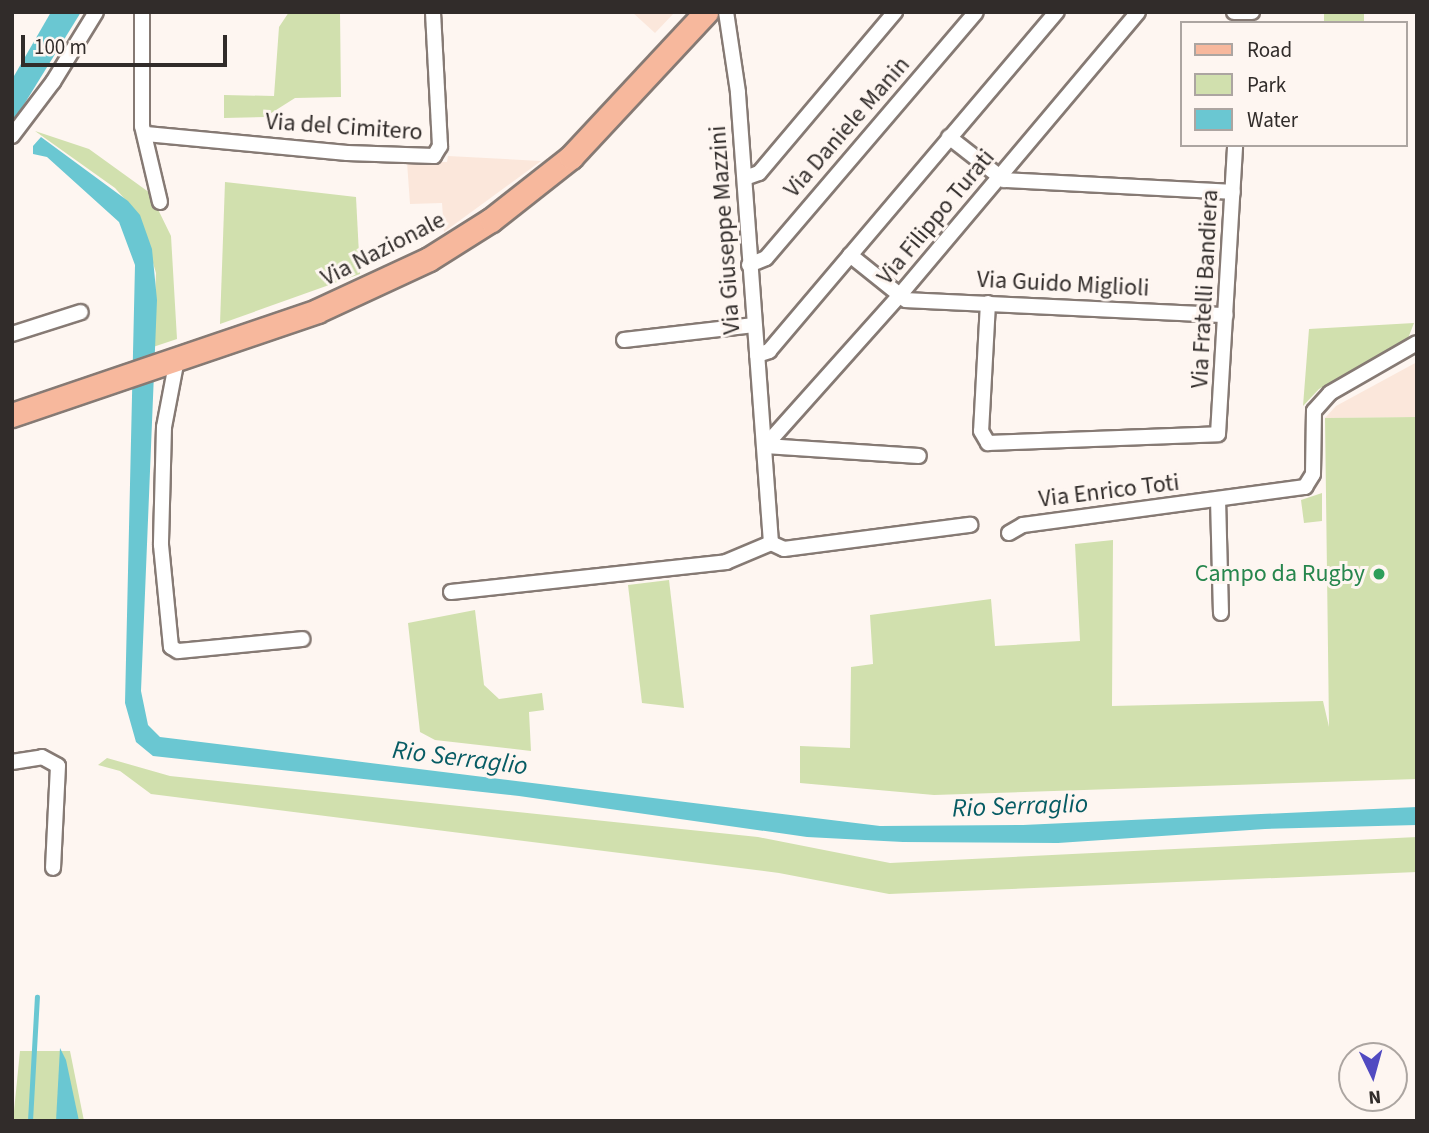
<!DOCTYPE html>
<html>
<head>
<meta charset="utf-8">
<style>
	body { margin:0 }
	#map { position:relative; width:1429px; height:1133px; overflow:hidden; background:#fef6f1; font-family:"Source Sans 3",sans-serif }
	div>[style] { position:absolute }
	.built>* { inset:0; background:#fbe7db }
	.green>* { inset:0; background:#d1e0ae }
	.water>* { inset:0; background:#6ac7d2 }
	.stream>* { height:4.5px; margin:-2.25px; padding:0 2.25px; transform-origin:2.25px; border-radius:2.25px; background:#6ac7d2 }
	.roads { filter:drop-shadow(2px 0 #867a74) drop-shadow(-2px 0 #867a74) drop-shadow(0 2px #867a74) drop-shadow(0 -2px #867a74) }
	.street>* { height:14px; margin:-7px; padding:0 7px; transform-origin:7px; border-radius:7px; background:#fff }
	.primary>* { height:23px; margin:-11.5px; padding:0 11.5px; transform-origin:11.5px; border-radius:11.5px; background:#f7b89d }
	.dots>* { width:19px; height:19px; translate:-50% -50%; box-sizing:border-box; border:4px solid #fef6f1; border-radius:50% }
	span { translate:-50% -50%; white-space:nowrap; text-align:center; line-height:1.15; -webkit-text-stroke:6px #fef6f1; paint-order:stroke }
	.street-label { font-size:24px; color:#312c2a }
	.leisure-label { font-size:24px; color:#27864d }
	.right { translate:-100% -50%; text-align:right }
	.water-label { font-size:26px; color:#075c64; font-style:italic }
	.frame { position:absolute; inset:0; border:14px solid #312c2a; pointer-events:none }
	.legend { position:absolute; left:1180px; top:21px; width:228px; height:126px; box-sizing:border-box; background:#fef6f1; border:2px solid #aca5a1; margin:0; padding:9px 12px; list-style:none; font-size:21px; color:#312c2a }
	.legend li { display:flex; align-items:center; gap:14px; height:35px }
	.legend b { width:35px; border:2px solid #aca5a1 }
	.north { position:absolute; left:1338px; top:1042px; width:70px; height:70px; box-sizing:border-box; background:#fef6f1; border:2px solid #aca5a1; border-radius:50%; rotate:175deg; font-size:19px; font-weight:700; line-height:28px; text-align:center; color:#312c2a }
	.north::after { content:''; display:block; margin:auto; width:24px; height:32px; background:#514ac1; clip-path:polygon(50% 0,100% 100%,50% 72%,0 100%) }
	.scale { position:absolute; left:21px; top:35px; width:206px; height:32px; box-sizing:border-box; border:4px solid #312c2a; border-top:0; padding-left:9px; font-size:21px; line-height:24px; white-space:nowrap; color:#312c2a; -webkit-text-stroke:5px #fef6f1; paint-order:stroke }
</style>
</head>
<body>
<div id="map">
	<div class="built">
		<i style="clip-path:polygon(632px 12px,675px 12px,655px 33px)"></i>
		<i style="clip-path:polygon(448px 156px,541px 161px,444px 232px,442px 203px,410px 204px,407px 162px,447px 162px)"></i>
		<i style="clip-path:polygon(1417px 362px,1417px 417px,1325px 418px,1336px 406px)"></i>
	</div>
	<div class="green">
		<i style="clip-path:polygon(289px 12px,340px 12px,341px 97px,295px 98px,265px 117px,224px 118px,224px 95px,274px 96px,279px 27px)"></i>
		<i style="clip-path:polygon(1324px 12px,1364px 12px,1364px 23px,1324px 23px)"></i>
		<i style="clip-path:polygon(35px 131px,89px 149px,150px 193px,171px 236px,177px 339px,153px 347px,156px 273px,139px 215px,115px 188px)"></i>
		<i style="clip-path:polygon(225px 182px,356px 197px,360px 274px,220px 324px)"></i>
		<i style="clip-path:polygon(1414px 323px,1407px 341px,1319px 389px,1303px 406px,1309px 329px)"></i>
		<i style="clip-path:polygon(1417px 417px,1417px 779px,934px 795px,800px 783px,800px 746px,850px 748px,851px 667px,873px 664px,870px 615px,991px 599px,995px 646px,1080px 641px,1075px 544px,1113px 540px,1112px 706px,1323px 701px,1329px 727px,1325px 418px)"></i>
		<i style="clip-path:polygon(1322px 493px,1322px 521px,1304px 523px,1301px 500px)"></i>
		<i style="clip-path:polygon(669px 580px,684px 708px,642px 703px,628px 585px)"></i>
		<i style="clip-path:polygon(475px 610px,484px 685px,499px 699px,542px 693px,544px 710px,529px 712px,531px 751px,435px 740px,420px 732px,408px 623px)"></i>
		<i style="clip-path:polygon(107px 758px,170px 776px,758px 837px,890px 863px,1417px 837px,1417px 872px,889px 894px,779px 873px,151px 794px,120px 771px,98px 765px)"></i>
		<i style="clip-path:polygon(20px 1051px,70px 1051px,84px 1121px,13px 1121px)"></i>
	</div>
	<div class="water">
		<i style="clip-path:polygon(51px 12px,81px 12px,12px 124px,14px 76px)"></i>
		<i style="clip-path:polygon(41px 137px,128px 201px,140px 215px,152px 249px,157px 300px,141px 691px,148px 725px,160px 737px,880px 826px,1023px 825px,1417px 807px,1417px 825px,1265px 829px,1058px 843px,903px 842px,807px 837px,519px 796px,153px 756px,136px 742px,125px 703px,135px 265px,119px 222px,47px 157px,33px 154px,33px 146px)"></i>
		<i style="clip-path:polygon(60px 1048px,66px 1060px,79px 1121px,56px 1121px)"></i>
	</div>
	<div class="stream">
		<i style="left:30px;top:1121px;width:124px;rotate:-86.8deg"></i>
	</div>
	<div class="roads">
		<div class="street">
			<i style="left:142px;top:12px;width:114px;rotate:90deg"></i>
			<i style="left:142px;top:126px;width:78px;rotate:76.7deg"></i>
			<i style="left:1234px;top:12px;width:18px"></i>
			<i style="left:146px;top:134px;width:202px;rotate:5.4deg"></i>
			<i style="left:347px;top:153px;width:87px;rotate:2deg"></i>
			<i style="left:434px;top:156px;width:12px;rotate:-59deg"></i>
			<i style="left:440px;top:146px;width:134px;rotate:-93deg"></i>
			<i style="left:12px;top:136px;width:68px;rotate:-52.8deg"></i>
			<i style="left:53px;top:82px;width:82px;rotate:-58.4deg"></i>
			<i style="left:949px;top:137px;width:70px;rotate:38deg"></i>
			<i style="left:1004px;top:180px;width:229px;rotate:3deg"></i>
			<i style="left:745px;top:178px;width:15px;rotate:-20deg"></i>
			<i style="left:759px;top:173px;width:211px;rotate:-49.8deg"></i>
			<i style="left:850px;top:255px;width:72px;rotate:38.8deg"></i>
			<i style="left:906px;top:300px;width:320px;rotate:2.7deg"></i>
			<i style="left:749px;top:265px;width:18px;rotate:-22deg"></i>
			<i style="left:766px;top:258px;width:323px;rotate:-49.5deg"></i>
			<i style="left:988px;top:303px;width:128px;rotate:93.1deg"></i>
			<i style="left:981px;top:431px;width:14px;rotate:60deg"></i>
			<i style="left:988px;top:443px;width:230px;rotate:-2.2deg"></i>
			<i style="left:1218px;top:434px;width:289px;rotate:-86.6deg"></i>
			<i style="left:12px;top:334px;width:72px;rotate:-17.7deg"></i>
			<i style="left:624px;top:340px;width:131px;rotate:-6.6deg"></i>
			<i style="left:757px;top:355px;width:13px;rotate:-18deg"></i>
			<i style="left:769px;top:351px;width:445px;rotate:-49.7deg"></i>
			<i style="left:177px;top:359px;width:69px;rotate:100.8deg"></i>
			<i style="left:164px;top:427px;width:118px;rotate:91.5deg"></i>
			<i style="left:161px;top:545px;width:102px;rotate:84.4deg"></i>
			<i style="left:171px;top:647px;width:8px;rotate:30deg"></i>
			<i style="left:178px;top:651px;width:125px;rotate:-5.5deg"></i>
			<i style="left:765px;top:446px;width:201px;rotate:-48.2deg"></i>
			<i style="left:899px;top:296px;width:371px;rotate:-49.9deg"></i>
			<i style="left:765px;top:446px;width:154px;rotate:3.7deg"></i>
			<i style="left:1218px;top:499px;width:114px;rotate:88.5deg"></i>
			<i style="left:1009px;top:533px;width:16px;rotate:-30deg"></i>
			<i style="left:1023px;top:525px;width:285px;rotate:-7.7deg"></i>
			<i style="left:1305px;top:487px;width:15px;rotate:-58deg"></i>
			<i style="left:1313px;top:474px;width:63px;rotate:-89.1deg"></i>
			<i style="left:1314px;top:411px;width:24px;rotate:-48deg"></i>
			<i style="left:1330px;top:393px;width:100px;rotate:-29.9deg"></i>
			<i style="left:771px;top:543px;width:14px;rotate:25deg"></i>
			<i style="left:784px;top:549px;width:188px;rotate:-7.4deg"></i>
			<i style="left:451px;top:592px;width:277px;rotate:-6.2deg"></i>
			<i style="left:726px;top:562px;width:49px;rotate:-22.9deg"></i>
			<i style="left:771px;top:543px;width:452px;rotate:-94.2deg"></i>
			<i style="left:738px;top:92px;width:81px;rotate:-98.5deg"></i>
			<i style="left:12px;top:762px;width:30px;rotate:-9deg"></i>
			<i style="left:42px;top:757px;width:18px;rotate:29deg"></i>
			<i style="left:58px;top:766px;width:102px;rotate:92.8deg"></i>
		</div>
		<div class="primary">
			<i style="left:12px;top:415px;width:322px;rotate:-18.8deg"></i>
			<i style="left:317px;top:311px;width:123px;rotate:-24.9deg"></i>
			<i style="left:429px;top:259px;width:73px;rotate:-32.2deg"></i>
			<i style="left:491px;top:220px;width:102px;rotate:-38.2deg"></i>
			<i style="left:571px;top:157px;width:198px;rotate:-47deg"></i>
		</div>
	</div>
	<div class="dots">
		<i style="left:1379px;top:574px;background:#2e9e5b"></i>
	</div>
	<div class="street-label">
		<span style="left:344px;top:127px;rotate:4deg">Via del Cimitero</span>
		<span style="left:847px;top:127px;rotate:-49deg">Via Daniele Manin</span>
		<span style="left:936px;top:217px;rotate:-50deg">Via Filippo Turati</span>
		<span style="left:725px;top:230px;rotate:-94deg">Via Giuseppe Mazzini</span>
		<span style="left:383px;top:249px;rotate:-27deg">Via Nazionale</span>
		<span style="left:1063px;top:284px;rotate:3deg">Via Guido Miglioli</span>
		<span style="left:1205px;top:289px;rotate:-87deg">Via Fratelli Bandiera</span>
		<span style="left:1109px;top:491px;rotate:-7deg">Via Enrico Toti</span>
	</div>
	<div class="leisure-label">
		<span class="right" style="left:1365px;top:574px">Campo da Rugby</span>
	</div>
	<div class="water-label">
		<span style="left:460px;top:758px;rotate:7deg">Rio Serraglio</span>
		<span style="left:1020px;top:806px;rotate:-2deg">Rio Serraglio</span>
	</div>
	<div class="frame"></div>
	<ul class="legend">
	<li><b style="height:9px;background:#f7b89d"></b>Road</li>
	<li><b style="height:19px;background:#d1e0ae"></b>Park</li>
	<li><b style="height:19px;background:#6ac7d2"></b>Water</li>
	</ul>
	<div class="north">N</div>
	<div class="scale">100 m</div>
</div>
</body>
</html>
